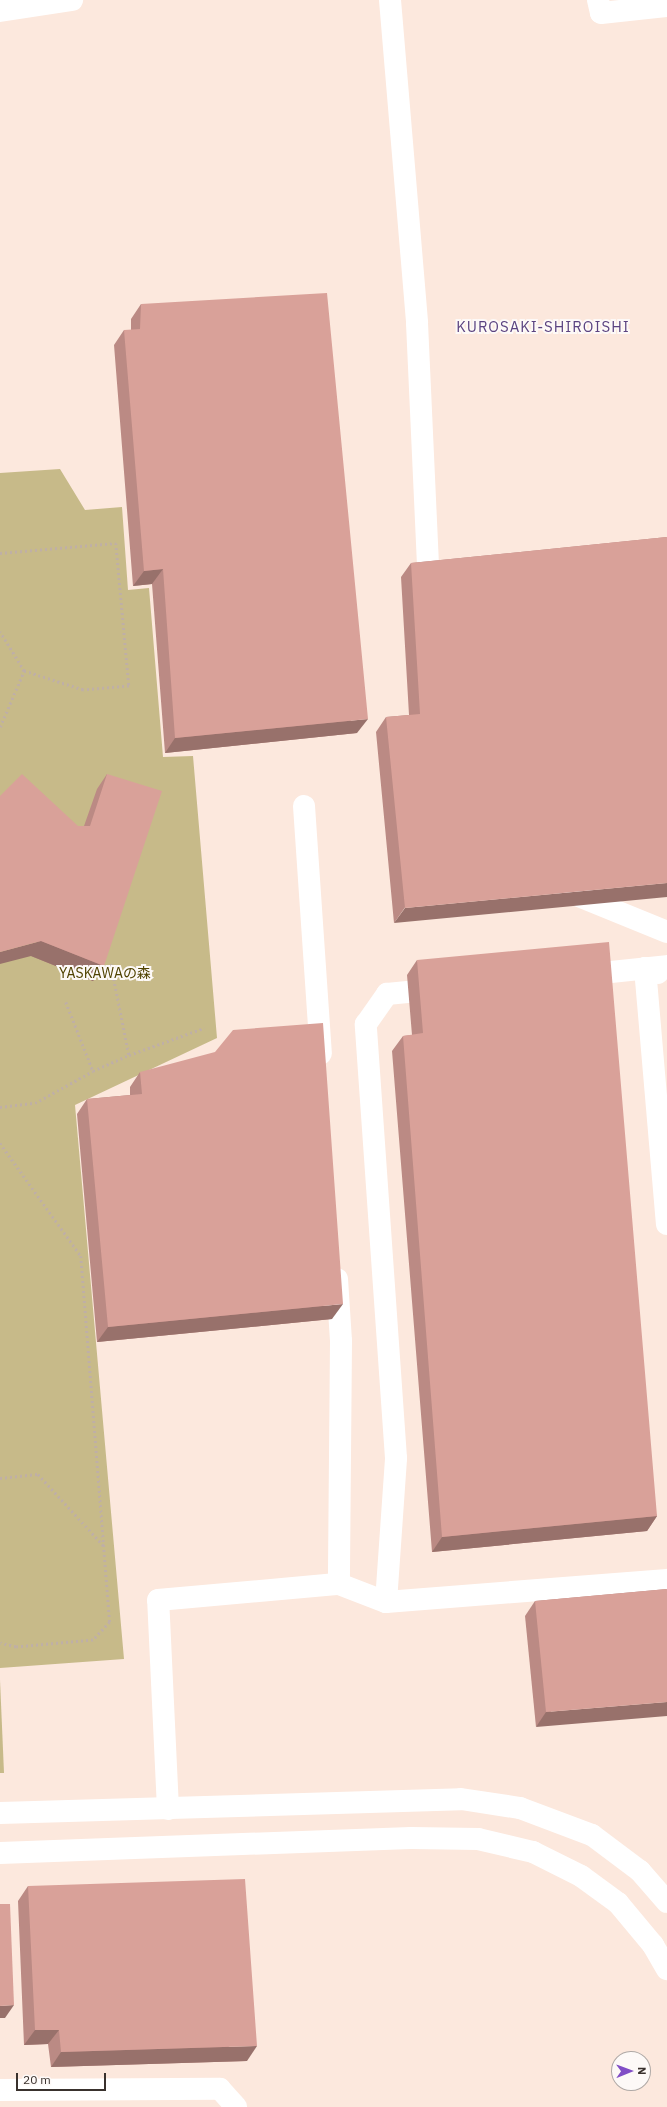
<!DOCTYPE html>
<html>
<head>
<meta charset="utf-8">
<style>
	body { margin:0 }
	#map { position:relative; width:667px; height:2107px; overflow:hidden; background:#fce8dd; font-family:"IBM Plex Sans","Noto Sans JP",sans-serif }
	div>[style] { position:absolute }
	.green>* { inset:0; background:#c7ba89 }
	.path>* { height:2.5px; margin-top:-1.25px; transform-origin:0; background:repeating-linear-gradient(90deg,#bfafa6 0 2px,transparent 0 5px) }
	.minor>* { height:22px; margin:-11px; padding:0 11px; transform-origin:11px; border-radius:11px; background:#fff }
	.wall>* { inset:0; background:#bb8a84 }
	.shaded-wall>* { inset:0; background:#98716b }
	.building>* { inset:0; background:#d9a199 }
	span { translate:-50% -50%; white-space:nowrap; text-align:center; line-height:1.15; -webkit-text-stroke:4px #fdf9f7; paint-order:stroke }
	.park-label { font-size:14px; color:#504200 }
	.neighbourhood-label { font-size:15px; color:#5b4380; letter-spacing:1px }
	.north { position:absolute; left:611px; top:2051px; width:40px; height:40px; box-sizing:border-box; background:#fdf9f7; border:1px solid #afa9a6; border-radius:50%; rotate:89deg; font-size:11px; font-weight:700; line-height:16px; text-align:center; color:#39312d }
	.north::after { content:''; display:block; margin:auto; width:14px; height:18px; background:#814ec6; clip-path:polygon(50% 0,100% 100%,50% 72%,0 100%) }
	.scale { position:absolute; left:16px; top:2073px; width:90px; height:18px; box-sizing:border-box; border:2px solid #39312d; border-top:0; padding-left:5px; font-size:12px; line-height:14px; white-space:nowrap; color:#39312d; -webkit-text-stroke:3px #fdf9f7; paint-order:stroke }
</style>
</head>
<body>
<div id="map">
	<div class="green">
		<i style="clip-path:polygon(60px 469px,85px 510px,122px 507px,128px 590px,149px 588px,163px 757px,193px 756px,217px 1038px,75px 1105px,124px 1659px,0 1668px,0 473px)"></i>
		<i style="clip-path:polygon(0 1680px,4px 1773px,0 1773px)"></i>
	</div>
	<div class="path">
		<i style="left:0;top:553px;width:116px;rotate:-4.9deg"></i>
		<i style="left:116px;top:543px;width:144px;rotate:84.8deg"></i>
		<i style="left:129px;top:686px;width:46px;rotate:175deg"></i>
		<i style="left:83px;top:690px;width:62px;rotate:-162.1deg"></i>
		<i style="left:24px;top:671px;width:46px;rotate:-121.6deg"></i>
		<i style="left:0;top:727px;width:61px;rotate:-66.8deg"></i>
		<i style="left:111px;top:964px;width:93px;rotate:78.8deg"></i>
		<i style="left:129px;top:1055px;width:80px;rotate:-19.8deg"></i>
		<i style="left:66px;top:1002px;width:74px;rotate:68.6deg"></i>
		<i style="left:93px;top:1071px;width:39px;rotate:-24deg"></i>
		<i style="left:0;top:1107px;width:35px;rotate:-7deg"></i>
		<i style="left:35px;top:1103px;width:66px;rotate:-28.9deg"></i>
		<i style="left:0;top:1143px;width:139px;rotate:54.4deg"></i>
		<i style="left:81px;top:1256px;width:367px;rotate:85.5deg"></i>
		<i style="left:110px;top:1622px;width:25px;rotate:133deg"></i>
		<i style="left:93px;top:1640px;width:77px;rotate:174.8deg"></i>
		<i style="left:16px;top:1647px;width:16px;rotate:-166deg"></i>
		<i style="left:0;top:1478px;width:38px;rotate:-6deg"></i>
		<i style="left:38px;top:1474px;width:98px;rotate:47.5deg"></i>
	</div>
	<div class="minor">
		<i style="left:390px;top:0;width:324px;rotate:85.2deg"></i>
		<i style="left:417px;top:323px;width:268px;rotate:87.4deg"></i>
		<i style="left:598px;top:0;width:13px;rotate:77deg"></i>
		<i style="left:601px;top:13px;width:66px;rotate:-6.1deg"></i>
		<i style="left:0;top:11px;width:73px;rotate:-8.7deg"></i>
		<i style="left:304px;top:806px;width:248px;rotate:86.1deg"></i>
		<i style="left:569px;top:892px;width:106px;rotate:22.2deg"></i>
		<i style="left:658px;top:973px;width:14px;rotate:-159deg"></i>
		<i style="left:645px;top:968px;width:257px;rotate:85.1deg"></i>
		<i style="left:582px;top:975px;width:85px;rotate:-6deg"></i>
		<i style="left:337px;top:1279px;width:62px;rotate:86.3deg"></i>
		<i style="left:341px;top:1341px;width:243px;rotate:90.5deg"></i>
		<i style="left:386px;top:1602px;width:144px;rotate:-86deg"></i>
		<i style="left:396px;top:1458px;width:435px;rotate:-94deg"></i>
		<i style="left:366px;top:1024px;width:37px;rotate:-55deg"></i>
		<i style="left:387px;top:994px;width:51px;rotate:-5.6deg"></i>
		<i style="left:168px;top:1809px;width:209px;rotate:-92.7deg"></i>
		<i style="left:158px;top:1600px;width:182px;rotate:-5.1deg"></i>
		<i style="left:339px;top:1584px;width:50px;rotate:21deg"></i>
		<i style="left:386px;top:1602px;width:282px;rotate:-4.5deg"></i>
		<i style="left:0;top:1813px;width:461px;rotate:-1.7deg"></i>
		<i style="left:461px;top:1799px;width:60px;rotate:8.7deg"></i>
		<i style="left:520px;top:1808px;width:77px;rotate:20.6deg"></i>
		<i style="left:592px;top:1835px;width:60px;rotate:36.9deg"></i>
		<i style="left:640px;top:1871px;width:41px;rotate:48.9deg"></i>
		<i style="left:0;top:1853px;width:411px;rotate:-2.1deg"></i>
		<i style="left:411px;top:1838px;width:67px;rotate:0.9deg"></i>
		<i style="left:478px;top:1839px;width:57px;rotate:13.3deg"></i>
		<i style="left:533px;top:1852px;width:54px;rotate:26.6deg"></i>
		<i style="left:581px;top:1876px;width:46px;rotate:36.1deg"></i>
		<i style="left:618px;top:1903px;width:55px;rotate:50.2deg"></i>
		<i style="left:653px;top:1945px;width:28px;rotate:60deg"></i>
		<i style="left:0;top:2090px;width:220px;rotate:-0.3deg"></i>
		<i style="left:220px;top:2089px;width:24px;rotate:48deg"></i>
	</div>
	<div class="wall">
		<i style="clip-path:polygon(141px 304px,357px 733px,165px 753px,152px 584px,133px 586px,114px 345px,124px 330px,131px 330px,131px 319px)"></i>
		<i style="clip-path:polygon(667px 537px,394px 923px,376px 732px,386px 717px,409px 715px,401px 577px,411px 563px)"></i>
		<i style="clip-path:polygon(107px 774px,104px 966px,93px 981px,31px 956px,84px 826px,97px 789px)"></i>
		<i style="clip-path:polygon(417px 960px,657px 1516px,647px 1531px,432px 1552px,392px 1051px,403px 1036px,412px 1035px,407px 975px)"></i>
		<i style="clip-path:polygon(140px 1072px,332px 1319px,97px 1342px,77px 1114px,87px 1099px,130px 1095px,130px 1087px)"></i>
		<i style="clip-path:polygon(667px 1589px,536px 1727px,525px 1616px,535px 1601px)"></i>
		<i style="clip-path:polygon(28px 1886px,247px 2061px,51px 2067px,48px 2044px,24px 2045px,18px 1901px)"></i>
	</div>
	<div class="shaded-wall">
		<i style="clip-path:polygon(163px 569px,152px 584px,133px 586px,144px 571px)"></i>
		<i style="clip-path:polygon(368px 719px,357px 733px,165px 753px,175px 738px)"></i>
		<i style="clip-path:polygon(667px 883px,667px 897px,394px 923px,405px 908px)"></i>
		<i style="clip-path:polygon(41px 941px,104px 966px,93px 981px,31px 956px,0 964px,0 952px)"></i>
		<i style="clip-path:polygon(343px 1304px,332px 1319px,97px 1342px,108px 1327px)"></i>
		<i style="clip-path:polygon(657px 1516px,647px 1531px,432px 1552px,442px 1537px)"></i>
		<i style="clip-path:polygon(667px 1702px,667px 1716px,536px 1727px,546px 1712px)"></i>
		<i style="clip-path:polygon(14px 2005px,5px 2018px,0 2018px,0 2006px)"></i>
		<i style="clip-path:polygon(35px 2030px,59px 2030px,48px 2044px,24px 2045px)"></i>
		<i style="clip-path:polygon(257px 2046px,247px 2061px,51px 2067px,61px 2052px)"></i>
	</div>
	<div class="building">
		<i style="clip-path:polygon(327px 293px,368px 719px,175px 738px,163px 569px,144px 571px,124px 330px,140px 329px,141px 304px)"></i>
		<i style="clip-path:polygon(667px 537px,667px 883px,405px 908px,386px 717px,420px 714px,411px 563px)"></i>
		<i style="clip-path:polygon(22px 774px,78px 826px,90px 826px,107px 774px,162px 791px,104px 966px,41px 941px,0 952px,0 796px)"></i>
		<i style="clip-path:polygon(609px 942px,657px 1516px,442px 1537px,403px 1036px,423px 1033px,417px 960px)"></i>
		<i style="clip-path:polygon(323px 1023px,343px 1304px,108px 1327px,87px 1099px,142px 1094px,140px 1072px,215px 1052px,233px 1030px)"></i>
		<i style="clip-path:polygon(667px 1589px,667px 1702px,546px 1712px,535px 1601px)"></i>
		<i style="clip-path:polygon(245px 1879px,257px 2046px,61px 2052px,59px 2030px,35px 2030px,28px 1886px)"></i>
		<i style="clip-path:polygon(0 1904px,10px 1904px,14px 2005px,0 2006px)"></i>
	</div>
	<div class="park-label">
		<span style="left:105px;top:973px">YASKAWAの森</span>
	</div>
	<div class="neighbourhood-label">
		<span style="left:543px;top:327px">KUROSAKI-SHIROISHI</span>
	</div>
	<div class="north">N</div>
	<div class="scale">20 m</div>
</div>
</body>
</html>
